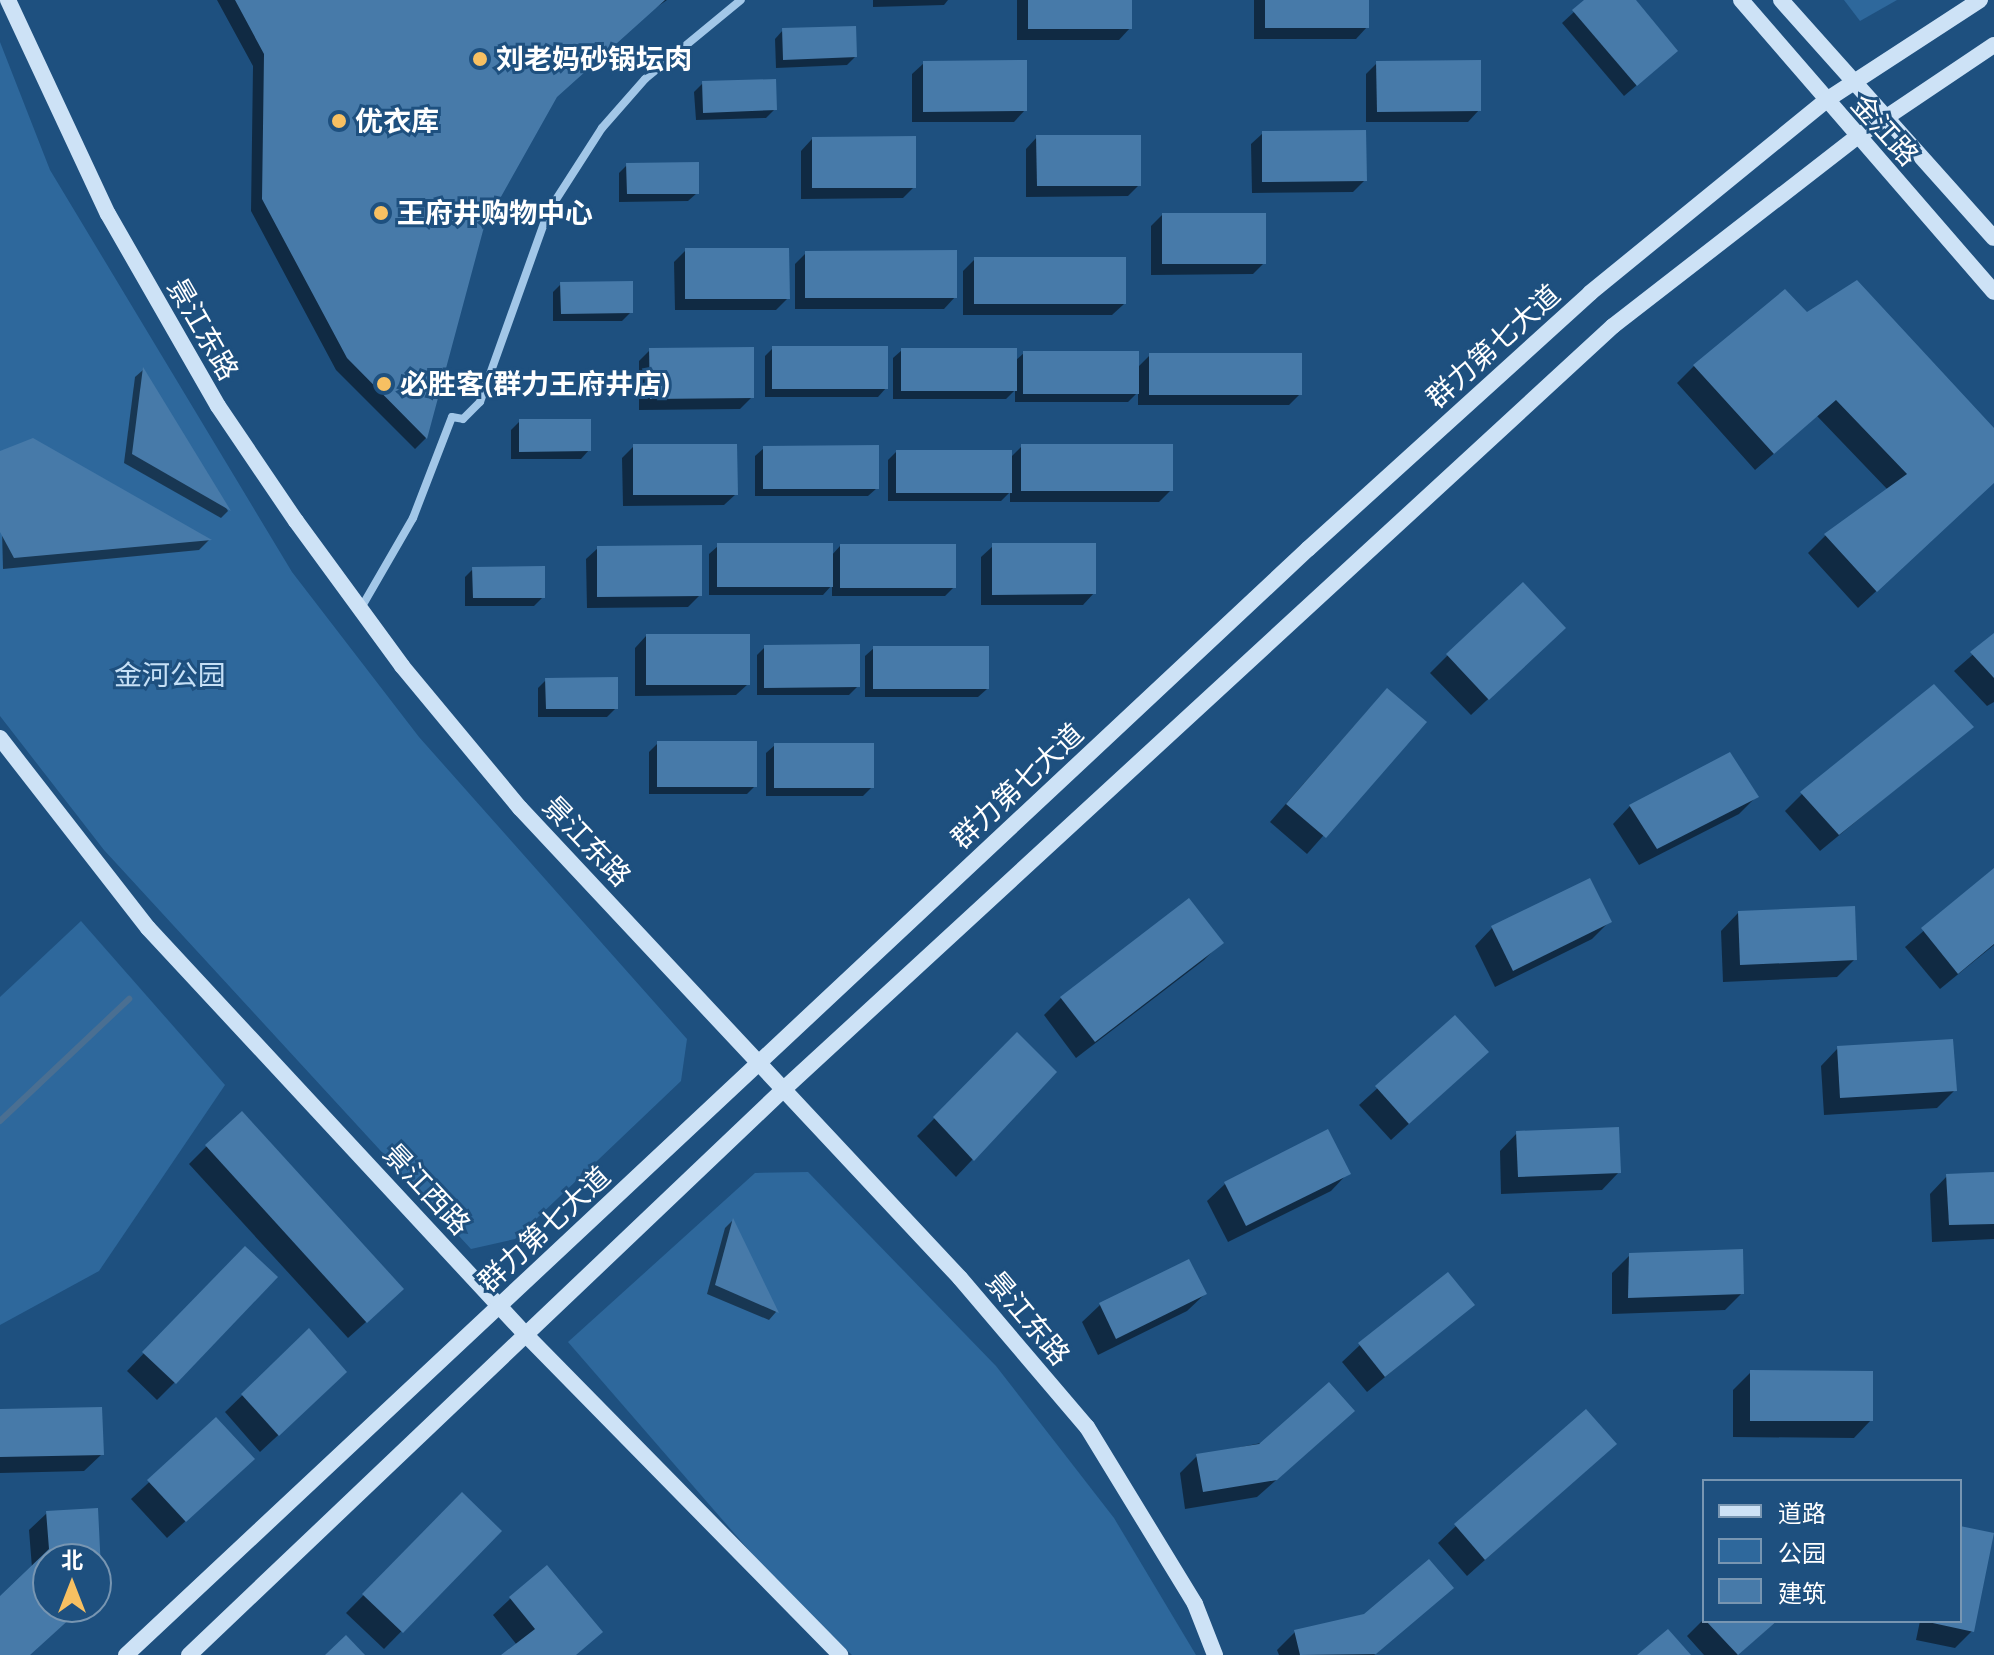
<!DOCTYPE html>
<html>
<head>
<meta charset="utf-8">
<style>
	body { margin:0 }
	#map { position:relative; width:1994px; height:1655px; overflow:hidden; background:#1e507f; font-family:Cabin,"Noto Sans SC",sans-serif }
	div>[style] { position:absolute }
	.green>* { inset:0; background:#2e689c }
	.shadow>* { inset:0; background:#0007 }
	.stream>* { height:6px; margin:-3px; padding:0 3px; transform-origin:3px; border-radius:3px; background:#4a6f92 }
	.building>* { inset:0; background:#477aa9 }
	.street>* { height:8px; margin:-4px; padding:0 4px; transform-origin:4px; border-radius:4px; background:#a2c7e8 }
	.secondary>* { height:16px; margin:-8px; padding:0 8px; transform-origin:8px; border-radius:8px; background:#cde2f6 }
	.dots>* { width:22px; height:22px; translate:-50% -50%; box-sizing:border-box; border:4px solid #1e507f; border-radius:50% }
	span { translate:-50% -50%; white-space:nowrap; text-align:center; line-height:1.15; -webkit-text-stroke:6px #1e507f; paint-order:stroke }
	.poi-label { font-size:28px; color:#fff; font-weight:700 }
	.left { translate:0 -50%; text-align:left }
	.street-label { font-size:28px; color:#fff }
	.park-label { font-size:28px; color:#c6e0f6 }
	.legend { position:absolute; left:1702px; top:1479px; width:260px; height:144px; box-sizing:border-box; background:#1e507f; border:2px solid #7896b2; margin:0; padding:10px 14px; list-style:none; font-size:24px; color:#fff }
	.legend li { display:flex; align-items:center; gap:16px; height:40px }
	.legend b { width:40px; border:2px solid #7896b2 }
	.north { position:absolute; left:32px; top:1543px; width:80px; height:80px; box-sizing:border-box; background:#1e507f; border:2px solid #7896b2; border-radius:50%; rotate:0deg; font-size:22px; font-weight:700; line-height:32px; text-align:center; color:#fff }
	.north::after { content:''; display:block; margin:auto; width:28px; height:36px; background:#f7c062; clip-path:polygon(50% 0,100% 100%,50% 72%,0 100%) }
</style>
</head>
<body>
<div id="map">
	<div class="green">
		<i style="clip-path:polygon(1844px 0,1897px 0,1860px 21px)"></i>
		<i style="clip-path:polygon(0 42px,50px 170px,292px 572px,419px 737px,687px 1039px,681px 1081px,515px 1239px,471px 1249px,104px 850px,0 716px)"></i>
		<i style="clip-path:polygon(81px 921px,225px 1085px,99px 1271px,0 1325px,0 997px)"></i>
		<i style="clip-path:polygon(808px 1172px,996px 1366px,1114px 1518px,1196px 1655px,852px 1655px,793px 1601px,568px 1342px,755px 1173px)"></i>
	</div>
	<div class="shadow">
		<i style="clip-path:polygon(217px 0,667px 0,645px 15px,555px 97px,482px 227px,426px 438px,415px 449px,336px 370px,251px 211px,253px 66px)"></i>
		<i style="clip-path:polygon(873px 0,948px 0,944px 5px,873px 7px)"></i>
		<i style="clip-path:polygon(1017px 0,1130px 0,1130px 28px,1119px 40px,1017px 40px)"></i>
		<i style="clip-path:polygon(1254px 0,1367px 0,1367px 27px,1356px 39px,1254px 39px)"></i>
		<i style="clip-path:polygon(1587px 0,1633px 0,1664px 62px,1624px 96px,1562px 23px)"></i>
		<i style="clip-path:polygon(783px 30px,855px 57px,847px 65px,776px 68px,775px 39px)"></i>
		<i style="clip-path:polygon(924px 63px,1025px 110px,1014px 122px,912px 122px,912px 74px)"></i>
		<i style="clip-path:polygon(1377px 63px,1479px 110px,1468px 122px,1366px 122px,1366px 74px)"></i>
		<i style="clip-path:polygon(703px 83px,775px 109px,766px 118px,696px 120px,694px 92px)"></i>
		<i style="clip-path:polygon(1263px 133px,1365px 180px,1353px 192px,1252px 193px,1251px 144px)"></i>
		<i style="clip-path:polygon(1037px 137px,1139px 185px,1128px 196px,1026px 197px,1026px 149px)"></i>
		<i style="clip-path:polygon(812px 139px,914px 187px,903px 198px,801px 199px,801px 151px)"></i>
		<i style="clip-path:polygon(627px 165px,697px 193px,688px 201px,619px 202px,619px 173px)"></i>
		<i style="clip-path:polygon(1162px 215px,1264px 263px,1253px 274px,1151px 275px,1151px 226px)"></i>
		<i style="clip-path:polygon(686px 250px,788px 298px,776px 310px,675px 310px,674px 262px)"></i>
		<i style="clip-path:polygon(806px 253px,955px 297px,944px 309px,795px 309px,795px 264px)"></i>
		<i style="clip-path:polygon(975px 259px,1124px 304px,1112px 315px,963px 315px,963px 271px)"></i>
		<i style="clip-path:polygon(561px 284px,631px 312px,622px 321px,553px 321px,553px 292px)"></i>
		<i style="clip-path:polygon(1806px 314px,1994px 431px,1976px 499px,1858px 608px,1808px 553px,1826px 535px,1888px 490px,1817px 416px,1755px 470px,1677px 383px,1694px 366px)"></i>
		<i style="clip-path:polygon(773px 348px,886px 388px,878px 397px,765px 397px,765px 356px)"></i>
		<i style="clip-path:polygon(650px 350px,752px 397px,740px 409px,639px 410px,639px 361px)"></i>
		<i style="clip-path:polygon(902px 350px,1015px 361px,1024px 353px,1137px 368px,1150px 355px,1300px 394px,1289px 405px,1138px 405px,1138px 392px,1128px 402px,1015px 402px,1015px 390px,1006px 399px,893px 399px,893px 358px)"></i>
		<i style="clip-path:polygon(143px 370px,228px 511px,221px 518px,124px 463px,135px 377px)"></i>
		<i style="clip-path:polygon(520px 421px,589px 450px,581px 459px,511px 459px,511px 430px)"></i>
		<i style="clip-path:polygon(634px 446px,736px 494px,724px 505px,623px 506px,622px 458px)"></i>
		<i style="clip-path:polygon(1022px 446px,1171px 490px,1159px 502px,1010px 502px,1010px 492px,1001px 501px,888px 501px,888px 460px,896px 452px,1010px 458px)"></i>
		<i style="clip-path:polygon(764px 448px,877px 488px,868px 496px,755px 496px,755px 456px)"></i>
		<i style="clip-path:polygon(0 453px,209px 540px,199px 550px,3px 569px)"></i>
		<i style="clip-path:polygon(718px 546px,831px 556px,840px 546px,954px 587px,945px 596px,832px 596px,832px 585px,823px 595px,709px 595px,709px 554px)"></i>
		<i style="clip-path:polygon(993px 546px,1094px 593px,1083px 605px,981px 605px,981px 557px)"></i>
		<i style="clip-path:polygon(598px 548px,700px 595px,688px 607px,587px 608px,586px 559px)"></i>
		<i style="clip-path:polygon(473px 569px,543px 597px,534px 606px,465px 606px,465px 577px)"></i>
		<i style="clip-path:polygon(646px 636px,748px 684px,736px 695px,635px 696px,635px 648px)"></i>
		<i style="clip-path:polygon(1994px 636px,1994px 702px,1987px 706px,1954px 671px)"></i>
		<i style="clip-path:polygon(1546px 645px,1471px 715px,1430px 673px,1448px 655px)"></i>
		<i style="clip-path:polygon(765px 647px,858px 686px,849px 695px,757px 695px,757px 655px)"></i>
		<i style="clip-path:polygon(874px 648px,987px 689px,978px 697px,865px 697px,865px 656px)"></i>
		<i style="clip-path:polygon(546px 680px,616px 708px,607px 717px,538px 717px,538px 688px)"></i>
		<i style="clip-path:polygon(1370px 708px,1424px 722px,1307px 854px,1270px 822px)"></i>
		<i style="clip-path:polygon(1971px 727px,1820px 851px,1785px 811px,1802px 794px)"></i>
		<i style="clip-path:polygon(658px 743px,755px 786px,747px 794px,649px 794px,649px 752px)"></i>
		<i style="clip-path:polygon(775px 745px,872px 787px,863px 796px,766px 796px,766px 753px)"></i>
		<i style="clip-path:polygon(1756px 797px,1739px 814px,1639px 865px,1613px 824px,1630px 806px)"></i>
		<i style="clip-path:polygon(1994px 870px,1994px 945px,1940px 989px,1905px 947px)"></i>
		<i style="clip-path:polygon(1738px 913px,1855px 959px,1837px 977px,1723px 982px,1721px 931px)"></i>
		<i style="clip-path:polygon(1609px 922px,1592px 939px,1495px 987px,1475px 946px,1492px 928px)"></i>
		<i style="clip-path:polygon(1221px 943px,1204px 960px,1076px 1058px,1044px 1015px,1061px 998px)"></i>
		<i style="clip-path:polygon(1455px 1018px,1469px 1069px,1391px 1140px,1359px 1105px)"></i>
		<i style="clip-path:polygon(1017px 1035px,1055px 1072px,956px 1177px,917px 1136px)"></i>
		<i style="clip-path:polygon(1838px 1048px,1955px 1090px,1937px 1108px,1824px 1115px,1821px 1066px)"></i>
		<i style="clip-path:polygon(1327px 1132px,1348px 1173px,1331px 1191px,1228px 1242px,1207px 1201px,1225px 1184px)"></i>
		<i style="clip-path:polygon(1517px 1133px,1619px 1172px,1602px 1190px,1501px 1194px,1500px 1151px)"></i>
		<i style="clip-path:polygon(207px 1146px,384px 1306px,348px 1338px,189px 1164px)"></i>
		<i style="clip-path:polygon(1994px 1174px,1994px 1239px,1932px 1242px,1930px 1194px,1947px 1176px)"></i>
		<i style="clip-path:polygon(732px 1221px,776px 1312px,769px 1320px,707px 1294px,725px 1228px)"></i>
		<i style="clip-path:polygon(1630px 1255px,1742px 1293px,1725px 1310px,1612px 1314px,1612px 1273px)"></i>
		<i style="clip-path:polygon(227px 1266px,175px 1382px,157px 1400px,127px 1371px)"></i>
		<i style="clip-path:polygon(1205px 1294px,1187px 1311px,1098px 1355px,1082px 1322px,1100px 1305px)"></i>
		<i style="clip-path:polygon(1472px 1305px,1367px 1392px,1342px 1362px,1360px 1345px)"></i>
		<i style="clip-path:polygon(309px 1331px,327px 1390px,260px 1452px,225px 1412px)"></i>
		<i style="clip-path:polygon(1751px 1372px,1871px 1420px,1854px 1438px,1733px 1437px,1733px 1390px)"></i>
		<i style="clip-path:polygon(0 1411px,102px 1454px,84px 1471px,0 1473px)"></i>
		<i style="clip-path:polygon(216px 1420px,235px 1476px,167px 1538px,131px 1499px)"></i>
		<i style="clip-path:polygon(1335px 1428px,1257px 1497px,1185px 1509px,1180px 1473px,1197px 1456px)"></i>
		<i style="clip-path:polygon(1615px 1444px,1467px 1576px,1438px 1543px,1456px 1526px)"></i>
		<i style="clip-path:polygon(462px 1495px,500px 1531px,384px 1649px,346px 1613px)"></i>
		<i style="clip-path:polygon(96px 1510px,100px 1589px,96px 1594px,96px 1559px,48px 1559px,48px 1607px,83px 1607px,29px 1655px,0 1655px,0 1599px,32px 1568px,29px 1530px,47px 1513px)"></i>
		<i style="clip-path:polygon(1960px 1528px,1972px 1631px,1955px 1648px,1916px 1640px,1920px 1621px,1960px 1621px)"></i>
		<i style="clip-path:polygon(1451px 1588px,1374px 1655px,1279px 1655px,1277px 1650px,1295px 1632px,1365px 1616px)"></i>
		<i style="clip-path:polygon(511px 1598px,576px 1655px,505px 1655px,517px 1645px,493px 1615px)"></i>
		<i style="clip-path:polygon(1704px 1619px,1704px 1621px,1777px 1621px,1737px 1655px,1704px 1655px,1687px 1636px)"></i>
	</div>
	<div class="stream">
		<i style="left:0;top:1121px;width:178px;rotate:-43.4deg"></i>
	</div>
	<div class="building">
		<i style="clip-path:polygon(235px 0,665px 0,557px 97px,484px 227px,427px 439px,347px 358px,262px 199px,264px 54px)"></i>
		<i style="clip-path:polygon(1028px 0,1132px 0,1132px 29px,1028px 29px)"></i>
		<i style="clip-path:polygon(1265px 0,1369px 0,1369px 28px,1265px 28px)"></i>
		<i style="clip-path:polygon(1584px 0,1636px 0,1678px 51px,1637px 86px,1572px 10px)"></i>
		<i style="clip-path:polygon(856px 26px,857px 57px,783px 60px,782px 28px)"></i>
		<i style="clip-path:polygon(1027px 60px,1027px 111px,923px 112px,923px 61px)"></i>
		<i style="clip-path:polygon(1481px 60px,1481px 111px,1377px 112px,1376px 61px)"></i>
		<i style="clip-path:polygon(776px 79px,777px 110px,703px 113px,702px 81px)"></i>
		<i style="clip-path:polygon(1366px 130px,1367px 181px,1262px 182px,1262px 131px)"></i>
		<i style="clip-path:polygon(1036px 135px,1141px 135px,1141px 186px,1037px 186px)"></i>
		<i style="clip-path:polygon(916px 136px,916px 188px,812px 188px,812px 137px)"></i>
		<i style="clip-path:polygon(699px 162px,699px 194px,627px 194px,626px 163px)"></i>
		<i style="clip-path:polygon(1162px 213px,1266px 213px,1266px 264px,1162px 264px)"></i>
		<i style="clip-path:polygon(685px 248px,789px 248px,790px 299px,685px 299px)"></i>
		<i style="clip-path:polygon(957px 250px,957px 298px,805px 298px,805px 251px)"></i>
		<i style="clip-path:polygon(974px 257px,1126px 257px,1126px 304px,974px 304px)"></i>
		<i style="clip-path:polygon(1857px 280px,1994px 428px,1994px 483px,1877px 592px,1824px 534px,1907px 474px,1836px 400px,1774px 454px,1693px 365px,1785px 289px,1807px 312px)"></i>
		<i style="clip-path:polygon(633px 281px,633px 313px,561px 314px,560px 282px)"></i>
		<i style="clip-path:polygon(772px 346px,888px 346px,888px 389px,772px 389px)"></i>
		<i style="clip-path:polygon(754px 347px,754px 398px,650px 399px,649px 348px)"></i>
		<i style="clip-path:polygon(901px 348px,1017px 348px,1017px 391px,901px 391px)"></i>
		<i style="clip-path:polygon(1023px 351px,1139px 351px,1139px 394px,1023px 394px)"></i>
		<i style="clip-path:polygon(1149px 353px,1302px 353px,1302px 395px,1149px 395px)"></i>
		<i style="clip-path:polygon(143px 367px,231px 511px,132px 454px)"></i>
		<i style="clip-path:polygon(519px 419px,591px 419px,591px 451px,519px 452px)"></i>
		<i style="clip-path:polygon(33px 438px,212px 540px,14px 558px,0 532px,0 451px)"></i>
		<i style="clip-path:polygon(633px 444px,737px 444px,738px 495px,633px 495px)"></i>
		<i style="clip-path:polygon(1021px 444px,1173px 444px,1173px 491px,1021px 491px)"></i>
		<i style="clip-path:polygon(879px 445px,879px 489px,763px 489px,763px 446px)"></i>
		<i style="clip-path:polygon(896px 450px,1012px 450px,1012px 493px,896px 493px)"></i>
		<i style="clip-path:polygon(717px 543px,833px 543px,833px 587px,717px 587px)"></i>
		<i style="clip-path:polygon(992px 543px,1096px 543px,1096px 594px,992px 595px)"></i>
		<i style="clip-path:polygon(840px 544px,956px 544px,956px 588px,840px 588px)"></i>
		<i style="clip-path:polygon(702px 545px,702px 596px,597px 597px,597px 546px)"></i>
		<i style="clip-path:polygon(545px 566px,545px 598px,473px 598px,472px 567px)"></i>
		<i style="clip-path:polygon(1523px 582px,1566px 628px,1489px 700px,1446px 654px)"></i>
		<i style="clip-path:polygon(1994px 633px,1994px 678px,1970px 652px)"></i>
		<i style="clip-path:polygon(646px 634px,750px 634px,750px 685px,646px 685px)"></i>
		<i style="clip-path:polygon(860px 644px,860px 687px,764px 688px,764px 645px)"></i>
		<i style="clip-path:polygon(873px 646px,989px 646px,989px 689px,873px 689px)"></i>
		<i style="clip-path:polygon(618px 677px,618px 709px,546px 709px,545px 678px)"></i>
		<i style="clip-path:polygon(1934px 684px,1974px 727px,1839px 835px,1800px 792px)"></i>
		<i style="clip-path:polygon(1387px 688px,1427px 722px,1326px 838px,1286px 804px)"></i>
		<i style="clip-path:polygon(657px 741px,757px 741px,757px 787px,657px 787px)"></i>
		<i style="clip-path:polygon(774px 743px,874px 743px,874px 788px,774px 788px)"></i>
		<i style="clip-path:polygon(1730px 752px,1759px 797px,1657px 849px,1629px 805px)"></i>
		<i style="clip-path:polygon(1994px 868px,1994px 944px,1958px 974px,1921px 928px)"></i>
		<i style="clip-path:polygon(1590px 878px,1612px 922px,1513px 971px,1491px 926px)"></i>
		<i style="clip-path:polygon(1189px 898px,1224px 943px,1095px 1042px,1060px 997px)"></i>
		<i style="clip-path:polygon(1855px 906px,1857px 960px,1740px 965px,1738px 911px)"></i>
		<i style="clip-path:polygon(1455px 1015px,1489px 1052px,1409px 1124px,1375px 1086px)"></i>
		<i style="clip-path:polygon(1017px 1032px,1057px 1072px,974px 1161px,933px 1117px)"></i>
		<i style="clip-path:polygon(1953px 1039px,1957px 1091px,1840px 1098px,1837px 1046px)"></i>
		<i style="clip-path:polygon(242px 1111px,404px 1289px,367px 1323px,205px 1145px)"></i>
		<i style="clip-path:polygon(1619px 1127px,1621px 1173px,1518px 1177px,1516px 1131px)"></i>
		<i style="clip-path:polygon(1328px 1129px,1351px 1174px,1246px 1226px,1224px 1182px)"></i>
		<i style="clip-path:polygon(1994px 1172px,1994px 1224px,1949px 1225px,1946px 1174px)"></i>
		<i style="clip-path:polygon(733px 1218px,779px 1313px,715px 1285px)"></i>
		<i style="clip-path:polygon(245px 1246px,278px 1277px,176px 1384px,142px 1352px)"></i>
		<i style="clip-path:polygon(1743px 1249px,1744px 1294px,1628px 1298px,1629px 1253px)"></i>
		<i style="clip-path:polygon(1189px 1259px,1207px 1294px,1116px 1339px,1099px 1303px)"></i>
		<i style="clip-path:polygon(1448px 1272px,1475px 1305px,1385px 1377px,1358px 1343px)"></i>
		<i style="clip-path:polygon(309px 1328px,347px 1372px,279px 1436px,241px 1394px)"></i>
		<i style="clip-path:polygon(1750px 1370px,1873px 1371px,1873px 1421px,1750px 1421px)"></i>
		<i style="clip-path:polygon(1329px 1382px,1355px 1411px,1277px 1480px,1203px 1492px,1196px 1454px,1259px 1444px)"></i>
		<i style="clip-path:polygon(102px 1407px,104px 1455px,0 1457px,0 1409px)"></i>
		<i style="clip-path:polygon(1586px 1409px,1617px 1444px,1485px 1560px,1454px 1524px)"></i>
		<i style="clip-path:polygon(216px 1417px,255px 1459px,186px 1522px,147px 1480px)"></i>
		<i style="clip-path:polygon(462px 1492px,502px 1531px,403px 1633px,362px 1594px)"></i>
		<i style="clip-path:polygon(98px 1508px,102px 1590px,96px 1596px,96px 1559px,48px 1559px,48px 1607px,83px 1607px,30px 1655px,0 1655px,0 1596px,49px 1549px,46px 1511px)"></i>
		<i style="clip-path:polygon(1960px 1526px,1994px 1533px,1974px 1632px,1928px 1622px,1960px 1621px)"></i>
		<i style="clip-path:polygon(1429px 1559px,1454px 1588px,1376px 1654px,1300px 1655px,1294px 1630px,1364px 1614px)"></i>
		<i style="clip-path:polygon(547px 1565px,603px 1632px,576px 1655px,501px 1655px,535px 1629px,509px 1597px)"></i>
		<i style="clip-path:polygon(1706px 1621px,1777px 1621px,1738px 1655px)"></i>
		<i style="clip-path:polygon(1668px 1629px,1691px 1655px,1637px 1655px)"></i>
		<i style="clip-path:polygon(346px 1635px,365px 1655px,325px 1655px)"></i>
	</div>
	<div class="street">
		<i style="left:361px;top:608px;width:104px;rotate:-60deg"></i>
		<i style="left:413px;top:518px;width:108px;rotate:-68.9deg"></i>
		<i style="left:452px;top:417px;width:11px;rotate:10deg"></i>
		<i style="left:463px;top:419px;width:24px;rotate:-45deg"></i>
		<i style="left:480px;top:402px;width:202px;rotate:-70.3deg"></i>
		<i style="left:548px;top:212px;width:100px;rotate:-57.3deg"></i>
		<i style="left:602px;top:128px;width:65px;rotate:-48.7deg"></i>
		<i style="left:645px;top:79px;width:124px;rotate:-39.5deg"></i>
	</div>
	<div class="secondary">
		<i style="left:8px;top:0;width:236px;rotate:65deg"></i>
		<i style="left:108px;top:214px;width:221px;rotate:60.2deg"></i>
		<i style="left:218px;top:406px;width:139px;rotate:55.9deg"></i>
		<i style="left:296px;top:521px;width:180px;rotate:53.8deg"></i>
		<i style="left:402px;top:666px;width:185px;rotate:50.3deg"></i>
		<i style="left:520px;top:808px;width:644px;rotate:46.89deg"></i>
		<i style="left:960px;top:1278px;width:196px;rotate:49.6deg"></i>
		<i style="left:1087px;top:1427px;width:207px;rotate:58.6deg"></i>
		<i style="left:1195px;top:1604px;width:55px;rotate:68.6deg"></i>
		<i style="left:1741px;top:0;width:386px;rotate:49.1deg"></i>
		<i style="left:1781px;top:0;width:319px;rotate:48.2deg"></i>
		<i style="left:0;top:738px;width:241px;rotate:52.1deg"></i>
		<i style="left:148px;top:928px;width:557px;rotate:47.11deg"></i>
		<i style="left:527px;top:1336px;width:447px;rotate:45.5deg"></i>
		<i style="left:126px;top:1655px;width:1619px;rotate:-43.1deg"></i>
		<i style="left:1308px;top:549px;width:381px;rotate:-42.2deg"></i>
		<i style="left:1590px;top:293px;width:303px;rotate:-39.2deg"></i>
		<i style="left:1825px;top:101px;width:185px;rotate:-33.1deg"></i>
		<i style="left:189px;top:1655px;width:823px;rotate:-43.57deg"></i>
		<i style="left:785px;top:1088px;width:1125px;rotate:-42.62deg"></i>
		<i style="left:1613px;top:326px;width:309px;rotate:-37.8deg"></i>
		<i style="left:1857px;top:137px;width:165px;rotate:-33.9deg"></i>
	</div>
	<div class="dots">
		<i style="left:480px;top:59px;background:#f7c062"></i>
		<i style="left:339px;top:121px;background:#f7c062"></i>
		<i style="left:381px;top:213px;background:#f7c062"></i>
		<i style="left:384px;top:384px;background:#f7c062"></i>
	</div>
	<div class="poi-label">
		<span class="left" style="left:496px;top:59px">刘老妈砂锅坛肉</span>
		<span class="left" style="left:355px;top:121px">优衣库</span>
		<span class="left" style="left:397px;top:213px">王府井购物中心</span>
		<span class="left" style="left:400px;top:384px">必胜客(群力王府井店)</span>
	</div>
	<div class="street-label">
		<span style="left:1885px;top:130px;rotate:48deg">金江路</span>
		<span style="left:203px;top:329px;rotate:60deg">景江东路</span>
		<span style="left:1493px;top:346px;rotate:-42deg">群力第七大道</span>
		<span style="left:1017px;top:786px;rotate:-43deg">群力第七大道</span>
		<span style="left:587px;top:841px;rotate:46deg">景江东路</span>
		<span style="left:427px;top:1189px;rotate:47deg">景江西路</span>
		<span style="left:544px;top:1229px;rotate:-43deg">群力第七大道</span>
		<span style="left:1028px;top:1318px;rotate:50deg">景江东路</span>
	</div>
	<div class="park-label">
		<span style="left:170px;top:675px">金河公园</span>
	</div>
	<ul class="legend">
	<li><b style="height:10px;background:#cde2f6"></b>道路</li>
	<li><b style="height:22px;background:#2e689c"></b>公园</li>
	<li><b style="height:22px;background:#477aa9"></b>建筑</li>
	</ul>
	<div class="north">北</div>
</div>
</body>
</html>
